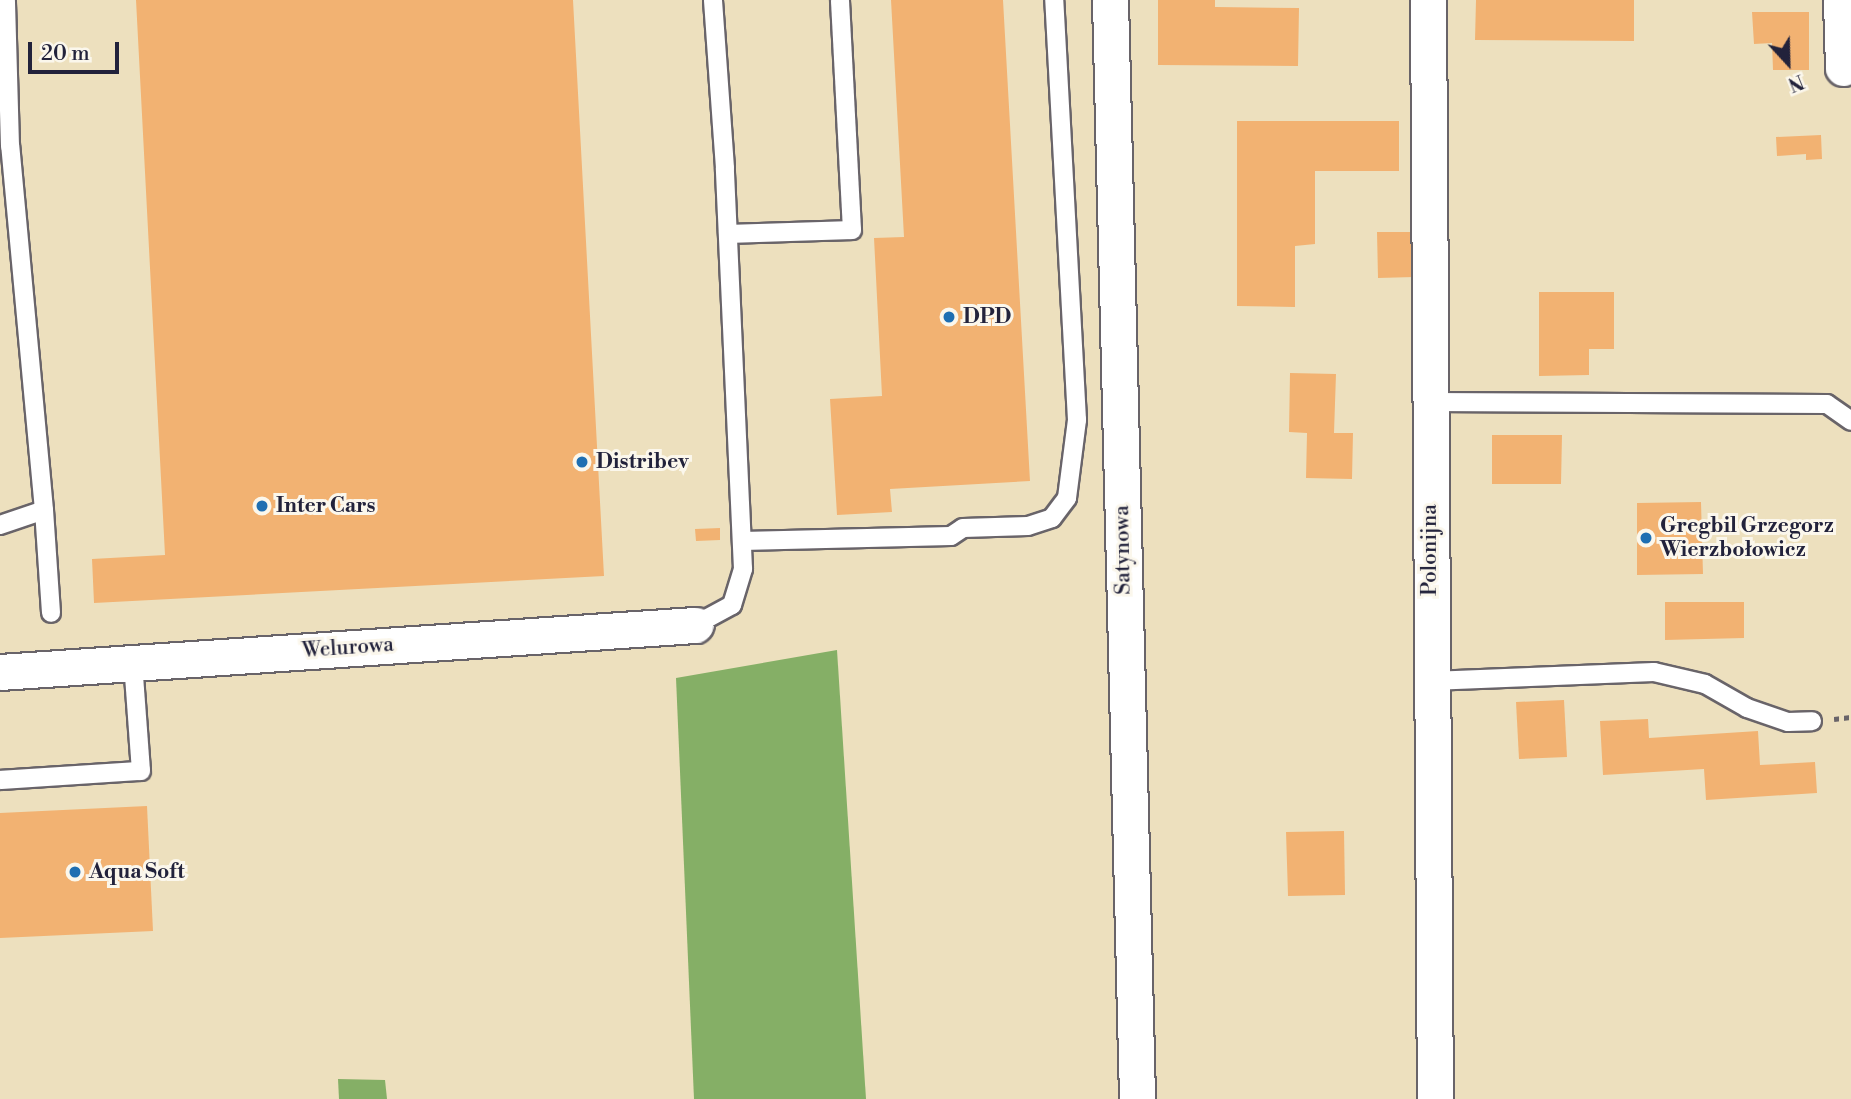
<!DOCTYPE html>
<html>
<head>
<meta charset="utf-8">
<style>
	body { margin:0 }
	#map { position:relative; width:1851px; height:1099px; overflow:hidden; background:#ede0be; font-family:"Libre Bodoni",serif }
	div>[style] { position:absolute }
	.forest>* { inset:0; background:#85af66 }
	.building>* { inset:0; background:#f2b272 }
	.path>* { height:4.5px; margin-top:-2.25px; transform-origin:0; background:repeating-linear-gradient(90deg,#696469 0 5px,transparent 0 10px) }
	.roads { filter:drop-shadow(2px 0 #696469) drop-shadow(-2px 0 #696469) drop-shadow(0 2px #696469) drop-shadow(0 -2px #696469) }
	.lane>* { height:18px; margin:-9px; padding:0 9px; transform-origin:9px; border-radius:9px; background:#fff }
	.street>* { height:35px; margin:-17.5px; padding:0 17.5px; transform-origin:17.5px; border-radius:17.5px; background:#fff }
	.dots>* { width:19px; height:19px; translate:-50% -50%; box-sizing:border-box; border:4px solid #fbf7ec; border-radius:50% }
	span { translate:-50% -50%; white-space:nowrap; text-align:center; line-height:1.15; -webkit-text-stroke:6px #fbf7ec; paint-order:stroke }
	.poi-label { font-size:21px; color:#22223b; font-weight:700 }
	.left { translate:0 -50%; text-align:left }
	.street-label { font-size:21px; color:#22223b }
	.north { position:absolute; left:1753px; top:28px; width:70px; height:70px; -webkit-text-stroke:5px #fbf7ec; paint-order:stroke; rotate:158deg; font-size:19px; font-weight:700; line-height:28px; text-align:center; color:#22223b }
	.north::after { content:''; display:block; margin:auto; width:24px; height:32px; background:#22223b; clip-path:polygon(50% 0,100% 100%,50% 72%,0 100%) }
	.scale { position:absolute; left:28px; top:42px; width:91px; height:32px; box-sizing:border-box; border:4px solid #22223b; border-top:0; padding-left:9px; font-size:21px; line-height:24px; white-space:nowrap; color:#22223b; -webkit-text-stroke:5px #fbf7ec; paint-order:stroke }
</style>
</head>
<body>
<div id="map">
	<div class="forest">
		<i style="clip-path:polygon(837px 650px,866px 1099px,694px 1099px,676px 678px)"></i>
		<i style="clip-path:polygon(338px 1079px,385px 1080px,387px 1099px,339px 1099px)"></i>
	</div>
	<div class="building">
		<i style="clip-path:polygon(136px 0,573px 0,604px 576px,94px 603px,92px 559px,165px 555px)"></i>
		<i style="clip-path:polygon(891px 0,1003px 0,1030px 481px,890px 489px,892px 512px,837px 515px,830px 399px,882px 396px,874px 238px,904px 237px)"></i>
		<i style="clip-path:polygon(1158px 0,1215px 0,1215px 7px,1299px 8px,1298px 66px,1158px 65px)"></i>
		<i style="clip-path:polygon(1476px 0,1634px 0,1634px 41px,1475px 40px)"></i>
		<i style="clip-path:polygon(1752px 12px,1809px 12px,1809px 70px,1773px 70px,1772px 43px,1754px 44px)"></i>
		<i style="clip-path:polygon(1237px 121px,1399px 121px,1399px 171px,1315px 171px,1315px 244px,1295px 246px,1295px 307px,1237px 306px)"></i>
		<i style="clip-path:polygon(1821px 135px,1822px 159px,1806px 160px,1806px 154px,1777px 156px,1776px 137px)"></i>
		<i style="clip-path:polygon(1377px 232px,1412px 232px,1414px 277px,1378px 278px)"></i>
		<i style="clip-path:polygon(1539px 292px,1614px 292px,1614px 349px,1589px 349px,1589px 375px,1539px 376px)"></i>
		<i style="clip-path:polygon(1290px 373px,1336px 374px,1334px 433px,1353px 433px,1352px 479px,1306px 478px,1307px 433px,1289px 432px)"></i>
		<i style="clip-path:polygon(1492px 435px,1562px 435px,1561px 484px,1492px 484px)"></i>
		<i style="clip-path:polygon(1701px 502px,1703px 574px,1637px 575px,1637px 503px)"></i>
		<i style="clip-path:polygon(720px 528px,720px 540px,696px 541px,695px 529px)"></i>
		<i style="clip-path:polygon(1665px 602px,1744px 602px,1744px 638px,1665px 640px)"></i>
		<i style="clip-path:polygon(1564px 700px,1567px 757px,1519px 759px,1516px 702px)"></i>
		<i style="clip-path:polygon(1648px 719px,1649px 738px,1758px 731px,1760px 765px,1815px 762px,1817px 793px,1706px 800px,1704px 769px,1603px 775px,1600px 721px)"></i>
		<i style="clip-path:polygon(147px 806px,153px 931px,0 938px,0 813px)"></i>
		<i style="clip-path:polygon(1344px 831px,1345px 895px,1288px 896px,1286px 832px)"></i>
	</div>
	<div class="path">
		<i style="left:1834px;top:719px;width:17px;rotate:-7deg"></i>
	</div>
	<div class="roads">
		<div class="lane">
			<i style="left:728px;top:234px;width:124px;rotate:-1.8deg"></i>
			<i style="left:852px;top:230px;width:230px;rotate:-93deg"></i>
			<i style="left:1429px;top:402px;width:398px;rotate:0.3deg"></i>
			<i style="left:1827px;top:404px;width:29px;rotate:35deg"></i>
			<i style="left:44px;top:510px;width:103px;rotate:86.1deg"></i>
			<i style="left:0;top:525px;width:46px;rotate:-18.8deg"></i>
			<i style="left:44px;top:510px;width:366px;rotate:-95.3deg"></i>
			<i style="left:10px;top:146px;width:146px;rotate:-91.6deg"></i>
			<i style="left:742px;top:541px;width:209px;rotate:-1.4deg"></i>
			<i style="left:951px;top:536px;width:14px;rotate:-34deg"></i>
			<i style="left:963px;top:528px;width:65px;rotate:-1.8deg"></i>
			<i style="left:1028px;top:526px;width:25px;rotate:-18deg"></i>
			<i style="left:1052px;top:518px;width:25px;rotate:-53deg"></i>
			<i style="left:1067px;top:498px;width:79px;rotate:-82.7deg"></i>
			<i style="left:1077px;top:420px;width:421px;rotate:-93.1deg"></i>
			<i style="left:695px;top:625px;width:42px;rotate:-28.4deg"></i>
			<i style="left:732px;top:605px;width:38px;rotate:-73deg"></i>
			<i style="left:743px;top:569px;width:401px;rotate:-92.6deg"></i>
			<i style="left:725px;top:168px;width:168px;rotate:-94.1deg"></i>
			<i style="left:1431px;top:681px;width:223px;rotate:-2.3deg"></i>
			<i style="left:1654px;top:672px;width:52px;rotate:13.2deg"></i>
			<i style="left:1705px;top:684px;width:48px;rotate:29.7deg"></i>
			<i style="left:1747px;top:708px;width:43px;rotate:18.9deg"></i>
			<i style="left:1788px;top:722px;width:24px;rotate:-2deg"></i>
			<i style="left:0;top:780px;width:141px;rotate:-3.7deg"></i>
			<i style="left:141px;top:771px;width:108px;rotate:-94.2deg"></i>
		</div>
		<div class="street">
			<i style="left:1110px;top:0;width:1099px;rotate:88.59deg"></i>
			<i style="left:1428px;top:0;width:1099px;rotate:89.64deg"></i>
			<i style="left:1841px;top:0;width:68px;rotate:88.3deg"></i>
			<i style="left:0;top:672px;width:697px;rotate:-3.87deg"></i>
		</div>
	</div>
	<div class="dots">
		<i style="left:949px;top:317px;background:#1f6fb2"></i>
		<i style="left:582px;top:462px;background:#1f6fb2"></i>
		<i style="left:262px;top:506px;background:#1f6fb2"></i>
		<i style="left:1646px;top:538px;background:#1f6fb2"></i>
		<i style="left:75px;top:872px;background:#1f6fb2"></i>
	</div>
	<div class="poi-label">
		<span class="left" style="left:963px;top:317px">DPD</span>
		<span class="left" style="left:596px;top:462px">Distribev</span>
		<span class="left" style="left:276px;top:506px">Inter Cars</span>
		<span class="left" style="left:1660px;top:538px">Gregbil Grzegorz<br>Wierzbołowicz</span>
		<span class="left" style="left:89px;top:872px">Aqua Soft</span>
	</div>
	<div class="street-label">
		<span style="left:1123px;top:550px;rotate:-91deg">Satynowa</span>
		<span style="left:1430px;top:550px;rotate:-90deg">Polonijna</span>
		<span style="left:348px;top:648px;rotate:-4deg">Welurowa</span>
	</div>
	<div class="north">N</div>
	<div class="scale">20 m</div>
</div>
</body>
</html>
